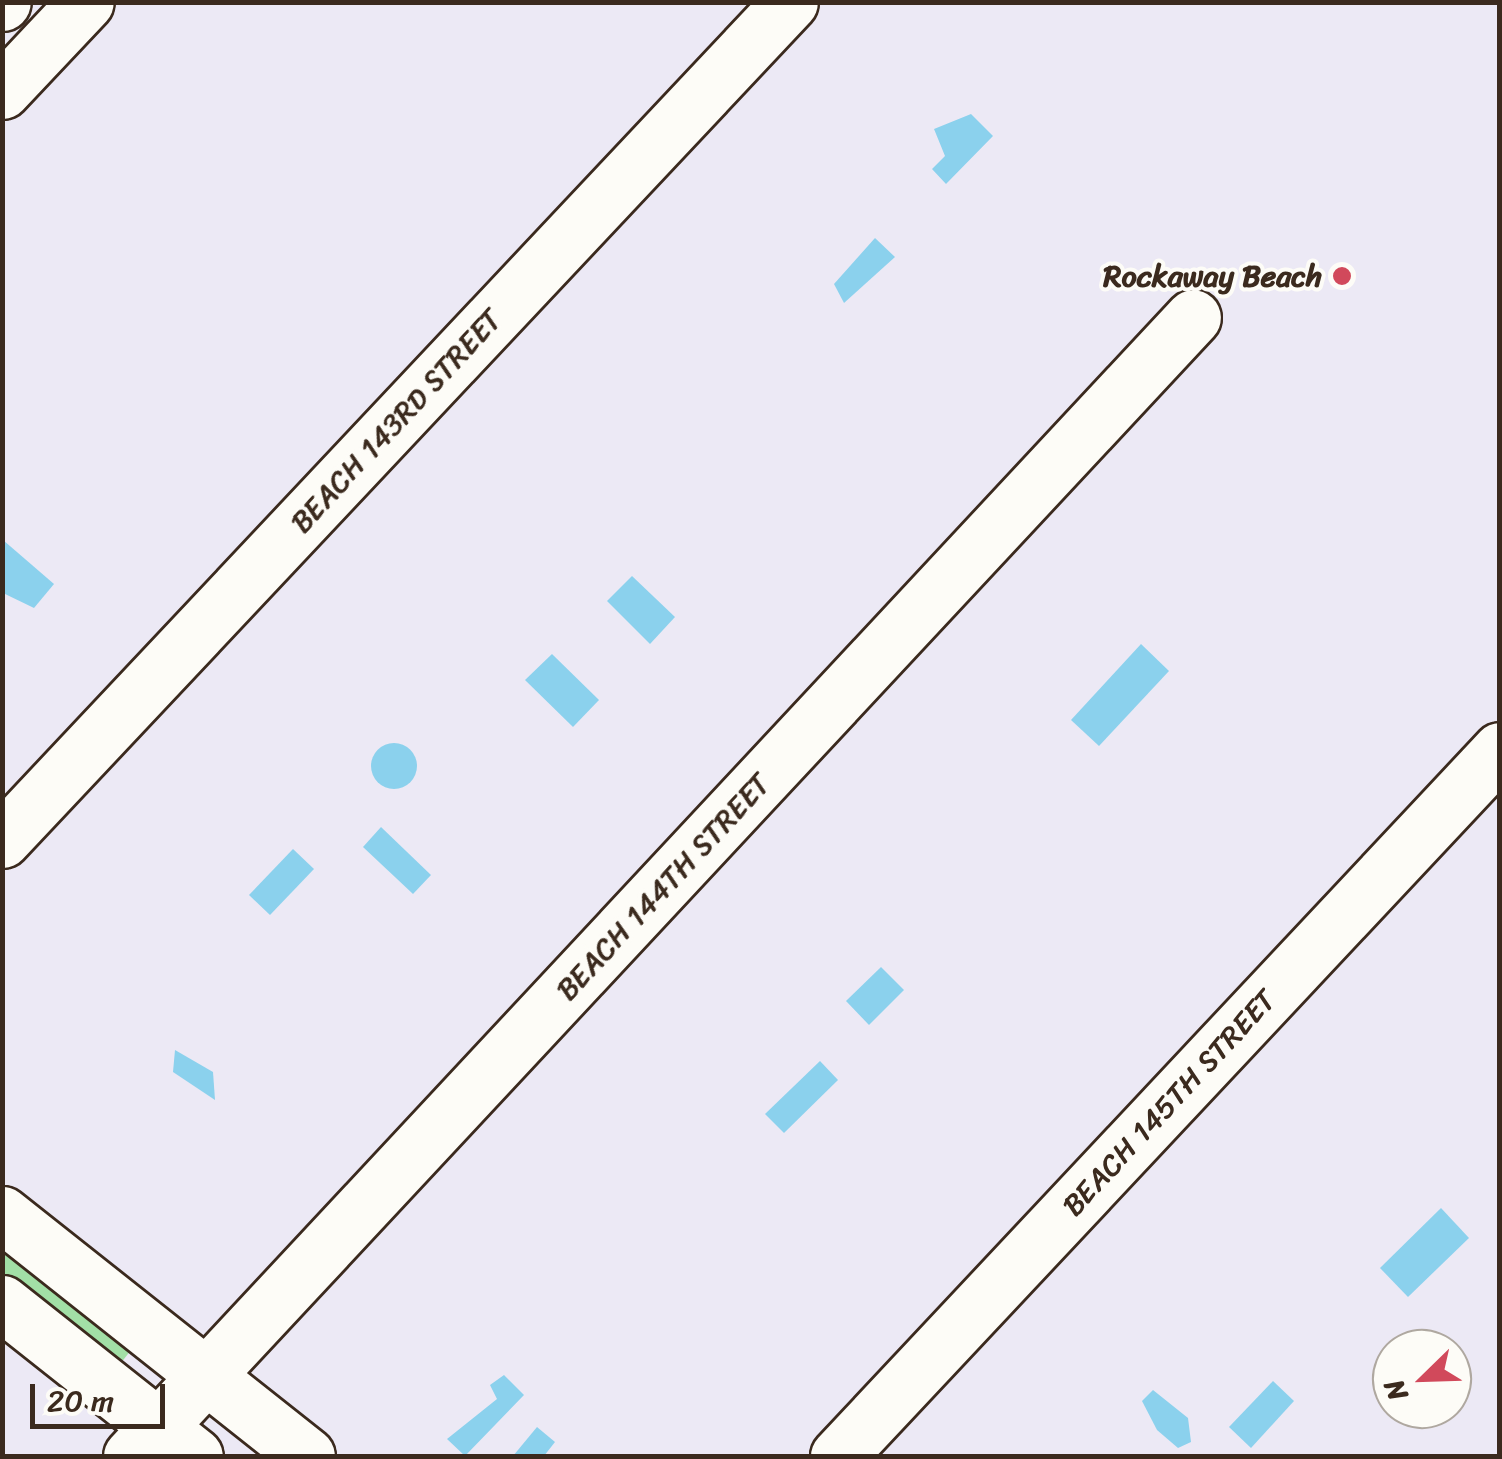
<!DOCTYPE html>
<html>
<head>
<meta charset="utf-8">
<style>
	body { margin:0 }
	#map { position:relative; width:1502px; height:1459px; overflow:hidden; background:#ece9f5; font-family:Sriracha,sans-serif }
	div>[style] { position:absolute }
	.green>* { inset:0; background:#a2dfa6 }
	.water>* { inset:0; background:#8bd1ed }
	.round { border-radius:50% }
	.roads { filter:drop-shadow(2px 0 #3b2a1e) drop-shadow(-2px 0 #3b2a1e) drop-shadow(0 2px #3b2a1e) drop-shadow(0 -2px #3b2a1e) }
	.minor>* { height:55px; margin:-27.5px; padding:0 27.5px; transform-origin:27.5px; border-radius:27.5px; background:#fdfcf7 }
	.dots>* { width:28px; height:28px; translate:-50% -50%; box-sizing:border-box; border:5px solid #fdfcf7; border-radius:50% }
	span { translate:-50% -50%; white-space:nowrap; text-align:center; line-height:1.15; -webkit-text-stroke:8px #fdfcf7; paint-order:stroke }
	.poi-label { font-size:30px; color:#3b2a1e; font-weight:700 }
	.right { translate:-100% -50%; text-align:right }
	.street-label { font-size:30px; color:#3b2a1e }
	.frame { position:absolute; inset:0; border:5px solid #3b2a1e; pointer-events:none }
	.north { position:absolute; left:1372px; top:1329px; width:100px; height:100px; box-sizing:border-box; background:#fdfcf7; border:2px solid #afa8a0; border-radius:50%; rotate:247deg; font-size:28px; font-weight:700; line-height:40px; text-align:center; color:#3b2a1e }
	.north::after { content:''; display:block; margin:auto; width:35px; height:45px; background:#d1495b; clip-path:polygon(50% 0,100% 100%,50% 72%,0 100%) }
	.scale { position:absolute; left:30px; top:1384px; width:135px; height:45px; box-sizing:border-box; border:5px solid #3b2a1e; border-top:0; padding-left:12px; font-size:30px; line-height:35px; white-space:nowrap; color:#3b2a1e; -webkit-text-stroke:8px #fdfcf7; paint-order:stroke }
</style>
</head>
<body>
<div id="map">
	<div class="green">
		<i style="clip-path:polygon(2px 1239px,135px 1345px,113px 1373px,3px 1284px)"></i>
	</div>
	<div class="water">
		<i style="clip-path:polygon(971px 114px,993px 136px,946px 184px,932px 169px,945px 156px,934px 129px)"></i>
		<i style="clip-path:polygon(875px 238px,895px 257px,844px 303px,834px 284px)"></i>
		<i style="clip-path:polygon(3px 540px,54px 584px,34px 608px,3px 593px)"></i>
		<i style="clip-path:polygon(632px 576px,675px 617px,650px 644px,607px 601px)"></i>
		<i style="clip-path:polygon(1141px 644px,1169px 671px,1099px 746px,1071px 720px)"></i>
		<i style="clip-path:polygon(552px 654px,599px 700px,573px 727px,525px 680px)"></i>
		<i class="round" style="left:371px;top:743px;width:46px;height:46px"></i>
		<i style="clip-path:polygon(381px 827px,431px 875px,413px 894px,363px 847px)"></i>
		<i style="clip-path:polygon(293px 849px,314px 869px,270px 915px,249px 895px)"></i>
		<i style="clip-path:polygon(881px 967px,904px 990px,869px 1025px,846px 1001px)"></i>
		<i style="clip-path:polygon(175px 1050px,213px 1072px,215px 1100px,173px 1072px)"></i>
		<i style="clip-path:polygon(820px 1061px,838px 1080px,784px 1133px,765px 1114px)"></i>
		<i style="clip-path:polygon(1441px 1208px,1469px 1238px,1408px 1297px,1380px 1268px)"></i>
		<i style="clip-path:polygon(504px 1375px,524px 1395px,465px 1456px,447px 1439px,497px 1399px,490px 1385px)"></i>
		<i style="clip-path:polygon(1273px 1381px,1294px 1401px,1251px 1448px,1229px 1427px)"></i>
		<i style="clip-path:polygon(1153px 1390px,1188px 1418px,1191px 1442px,1178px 1448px,1157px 1430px,1142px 1401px)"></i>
		<i style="clip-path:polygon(537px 1427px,555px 1442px,544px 1456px,513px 1456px)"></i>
	</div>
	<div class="roads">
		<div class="minor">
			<i style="left:2px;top:3px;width:1px;rotate:-45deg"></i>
			<i style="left:2px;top:91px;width:122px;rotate:-46.7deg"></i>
			<i style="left:2px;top:840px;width:1150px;rotate:-46.76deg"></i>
			<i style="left:2px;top:1214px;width:389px;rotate:38.4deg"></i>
			<i style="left:2px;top:1303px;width:246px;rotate:38.4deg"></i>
			<i style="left:131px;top:1456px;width:1557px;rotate:-47deg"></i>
			<i style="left:838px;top:1456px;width:968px;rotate:-46.84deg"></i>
		</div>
	</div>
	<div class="dots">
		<i style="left:1342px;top:276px;background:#d1495b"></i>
	</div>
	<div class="poi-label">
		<span class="right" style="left:1322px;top:276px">Rockaway Beach</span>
	</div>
	<div class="street-label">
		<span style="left:396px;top:421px;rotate:-47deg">BEACH 143RD STREET</span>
		<span style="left:663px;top:887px;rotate:-47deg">BEACH 144TH STREET</span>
		<span style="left:1169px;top:1103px;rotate:-47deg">BEACH 145TH STREET</span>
	</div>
	<div class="frame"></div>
	<div class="north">N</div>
	<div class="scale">20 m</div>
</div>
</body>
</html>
